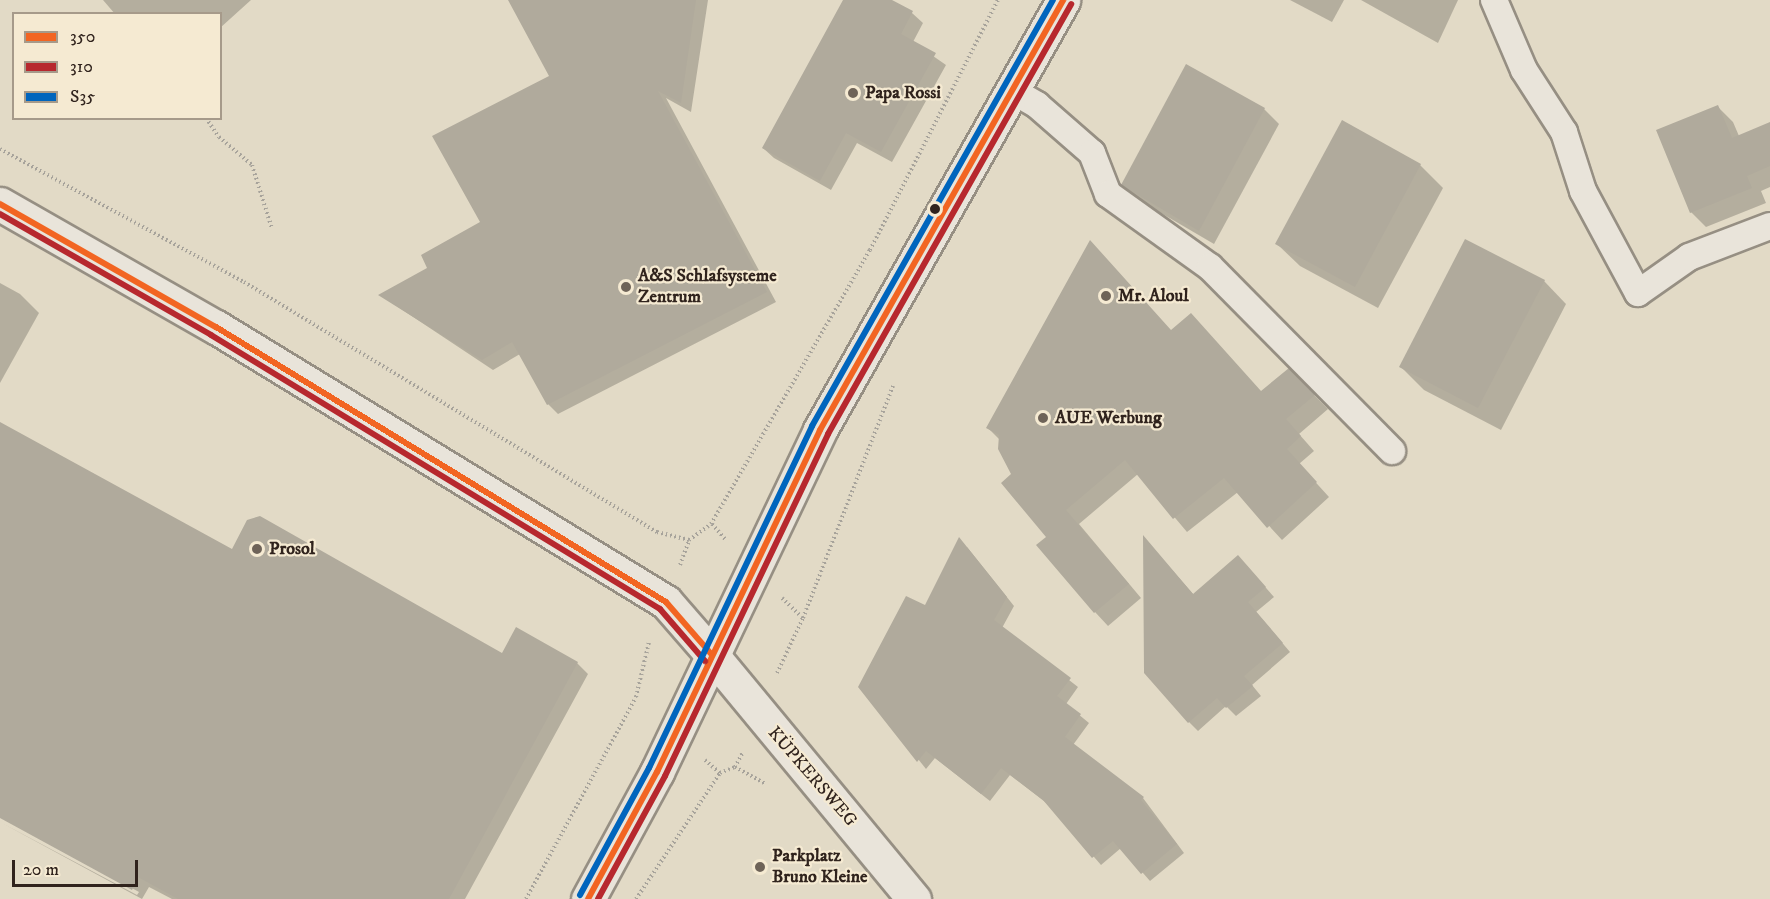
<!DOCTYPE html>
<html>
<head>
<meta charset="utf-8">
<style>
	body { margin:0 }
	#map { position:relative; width:1770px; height:899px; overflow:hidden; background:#e2dac6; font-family:"IM FELL DW Pica",serif }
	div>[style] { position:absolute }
	.shadow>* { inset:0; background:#0003 }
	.building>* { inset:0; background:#b0aa9c }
	.path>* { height:4px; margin-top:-2px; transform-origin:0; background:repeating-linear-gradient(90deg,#a7a39b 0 1.5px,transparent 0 4.5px) }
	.roads { filter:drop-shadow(2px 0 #968f83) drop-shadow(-2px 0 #968f83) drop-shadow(0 2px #968f83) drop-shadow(0 -2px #968f83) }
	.service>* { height:26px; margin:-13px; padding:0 13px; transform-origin:13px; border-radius:13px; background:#e9e4da }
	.minor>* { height:33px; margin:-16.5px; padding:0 16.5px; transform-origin:16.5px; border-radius:16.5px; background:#e9e4da }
	.tertiary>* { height:33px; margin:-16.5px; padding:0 16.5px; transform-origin:16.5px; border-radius:16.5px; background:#e9e4da }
	.bus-1>* { height:6px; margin:-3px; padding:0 3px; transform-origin:3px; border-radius:3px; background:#f26522 }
	.bus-2>* { height:6px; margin:-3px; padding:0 3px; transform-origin:3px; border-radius:3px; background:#b7282e }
	.bus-3>* { height:6px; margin:-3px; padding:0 3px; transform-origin:3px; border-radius:3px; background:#0065bd }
	.dots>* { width:16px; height:16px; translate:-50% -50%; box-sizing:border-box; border:3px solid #f5ead2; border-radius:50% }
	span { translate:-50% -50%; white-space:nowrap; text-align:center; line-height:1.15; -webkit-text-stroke:4.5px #f5ead2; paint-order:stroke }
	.poi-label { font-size:18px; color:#30231d; font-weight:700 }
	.left { translate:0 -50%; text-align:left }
	.street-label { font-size:18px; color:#30231d }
	.legend { position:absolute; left:12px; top:12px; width:210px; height:108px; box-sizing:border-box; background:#f5ead2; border:2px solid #a69a8a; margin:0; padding:8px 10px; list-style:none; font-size:18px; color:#30231d }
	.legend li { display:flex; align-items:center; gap:12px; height:30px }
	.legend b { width:30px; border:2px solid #a69a8a }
	.scale { position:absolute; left:12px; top:860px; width:126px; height:27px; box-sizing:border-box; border:3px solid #30231d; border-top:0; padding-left:8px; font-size:18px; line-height:21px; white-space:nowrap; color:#30231d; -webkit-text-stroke:4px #f5ead2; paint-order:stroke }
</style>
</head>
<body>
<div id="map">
	<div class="shadow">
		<i style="clip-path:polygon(103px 0,251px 0,220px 28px,220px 14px,115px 14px)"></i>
		<i style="clip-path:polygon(510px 0,708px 0,691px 112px,666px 98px,776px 302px,558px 414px,548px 404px,520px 354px,493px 370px,380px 295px,429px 268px,482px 223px,551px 77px)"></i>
		<i style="clip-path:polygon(845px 0,889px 0,912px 13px,923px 23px,913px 42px,946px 65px,892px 162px,857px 143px,831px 190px,774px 158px,763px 148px)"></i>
		<i style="clip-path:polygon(1290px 0,1344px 0,1332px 22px)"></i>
		<i style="clip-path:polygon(1361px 0,1458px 0,1438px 43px)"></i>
		<i style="clip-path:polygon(1718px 107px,1733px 122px,1739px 136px,1770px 124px,1770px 187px,1761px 191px,1766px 203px,1706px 227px,1691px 212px)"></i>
		<i style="clip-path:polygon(1264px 109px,1279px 124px,1214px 244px,1137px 199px,1122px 184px)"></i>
		<i style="clip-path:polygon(1420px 165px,1443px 188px,1378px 308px,1300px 266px,1277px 244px)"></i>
		<i style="clip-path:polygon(1544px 281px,1566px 304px,1501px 430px,1424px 390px,1401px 367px)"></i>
		<i style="clip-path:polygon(0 283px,20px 294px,39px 313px,0 383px)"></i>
		<i style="clip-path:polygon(1172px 332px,1262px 393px,1289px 370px,1328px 409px,1299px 434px,1314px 451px,1299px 464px,1329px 497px,1282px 540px,1238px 492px,1187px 532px,1138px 474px,1079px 524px,1141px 598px,1108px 626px,1095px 612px,1048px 537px,1013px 474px,1000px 440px,988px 428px)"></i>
		<i style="clip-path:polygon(0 429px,233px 551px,502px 655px,577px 663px,588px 674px,465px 899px,172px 899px,149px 887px,142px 899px,0 822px,137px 895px,139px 892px,0 816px)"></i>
		<i style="clip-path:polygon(1151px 546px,1194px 595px,1247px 566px,1274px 597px,1256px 612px,1290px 652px,1252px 685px,1261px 696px,1236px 716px,1226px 706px,1198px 731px,1189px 722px)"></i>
		<i style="clip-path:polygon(967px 547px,1014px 606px,1002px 628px,1078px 687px,1066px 704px,1089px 723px,1073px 745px,1143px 798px,1184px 853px,1150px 881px,1121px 848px,1101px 865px,1049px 805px,1010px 775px,990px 801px,935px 758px,926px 769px,860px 686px,926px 607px)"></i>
	</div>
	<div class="building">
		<i style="clip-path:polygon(508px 0,696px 0,681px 103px,658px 91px,767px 292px,547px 405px,512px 342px,482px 360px,378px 295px,427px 268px,421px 255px,480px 222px,432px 136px,549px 76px)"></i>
		<i style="clip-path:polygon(843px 0,892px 0,913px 11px,901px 34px,936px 53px,881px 152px,846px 133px,820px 181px,762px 148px)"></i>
		<i style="clip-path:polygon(1186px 64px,1265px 108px,1199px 231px,1121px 185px)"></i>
		<i style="clip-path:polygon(1718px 105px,1732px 138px,1770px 122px,1770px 166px,1747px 176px,1752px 188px,1690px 213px,1656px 130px)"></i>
		<i style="clip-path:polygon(1342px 120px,1421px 164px,1355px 287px,1275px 244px)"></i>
		<i style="clip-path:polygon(1465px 239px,1545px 280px,1478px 408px,1399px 367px)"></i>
		<i style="clip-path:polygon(1090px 240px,1171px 330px,1191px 313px,1261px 391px,1289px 368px,1315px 395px,1286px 419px,1301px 436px,1287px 449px,1317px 482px,1267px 528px,1224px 478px,1173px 519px,1125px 460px,1066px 510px,1129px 584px,1094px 613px,1036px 545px,1046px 537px,1001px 483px,1011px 474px,998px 449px,999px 435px,986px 428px)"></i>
		<i style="clip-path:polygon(0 422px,232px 549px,247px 520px,260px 516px,502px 653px,516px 627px,578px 662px,449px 899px,178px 899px,138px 877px,132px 890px,0 818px)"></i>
		<i style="clip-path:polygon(1143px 535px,1193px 594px,1238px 555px,1266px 587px,1248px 602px,1283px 643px,1244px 676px,1253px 686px,1226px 708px,1217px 698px,1188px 723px,1144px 673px)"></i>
		<i style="clip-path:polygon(959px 537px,1007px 597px,994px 620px,1071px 678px,1057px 696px,1081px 714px,1065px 737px,1144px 797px,1141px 800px,1177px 844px,1141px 874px,1113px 841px,1092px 858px,1043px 800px,1001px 768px,981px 794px,926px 751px,917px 762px,858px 687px,906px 596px,925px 605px)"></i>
	</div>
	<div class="path">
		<i style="left:206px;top:118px;width:23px;rotate:56deg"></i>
		<i style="left:219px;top:137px;width:43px;rotate:40.3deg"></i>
		<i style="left:252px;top:165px;width:67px;rotate:72.6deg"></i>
		<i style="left:0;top:149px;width:278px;rotate:28.6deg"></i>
		<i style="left:244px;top:282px;width:483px;rotate:31.2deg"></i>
		<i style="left:657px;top:532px;width:33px;rotate:14deg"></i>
		<i style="left:712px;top:524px;width:20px;rotate:49deg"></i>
		<i style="left:680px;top:565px;width:27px;rotate:-70deg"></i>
		<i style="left:689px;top:540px;width:27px;rotate:-36deg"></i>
		<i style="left:711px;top:524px;width:317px;rotate:-59.9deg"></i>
		<i style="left:870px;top:250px;width:281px;rotate:-62.9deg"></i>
		<i style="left:782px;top:598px;width:29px;rotate:44deg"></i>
		<i style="left:777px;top:673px;width:61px;rotate:-64.7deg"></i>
		<i style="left:803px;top:618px;width:249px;rotate:-68.8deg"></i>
		<i style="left:705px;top:760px;width:20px;rotate:41deg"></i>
		<i style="left:735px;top:767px;width:35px;rotate:29deg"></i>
		<i style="left:526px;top:899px;width:230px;rotate:-61.4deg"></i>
		<i style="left:636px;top:697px;width:57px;rotate:-76.7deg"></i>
		<i style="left:636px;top:899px;width:151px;rotate:-56.3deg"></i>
		<i style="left:720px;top:773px;width:16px;rotate:-22deg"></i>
		<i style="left:735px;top:767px;width:17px;rotate:-62deg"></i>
	</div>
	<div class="roads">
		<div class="service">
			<i style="left:1494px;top:0;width:76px;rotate:66.8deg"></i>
			<i style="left:1524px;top:70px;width:74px;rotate:57.2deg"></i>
			<i style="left:1564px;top:132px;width:62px;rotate:72.1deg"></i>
			<i style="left:1583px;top:191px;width:116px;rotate:61.7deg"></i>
			<i style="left:1638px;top:293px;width:62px;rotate:-35.2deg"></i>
			<i style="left:1689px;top:257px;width:87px;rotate:-20.9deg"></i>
			<i style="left:1013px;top:91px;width:28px;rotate:30deg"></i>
			<i style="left:1037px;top:105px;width:73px;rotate:41.1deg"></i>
			<i style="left:1092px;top:153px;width:44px;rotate:68.7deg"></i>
			<i style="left:1108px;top:194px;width:125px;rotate:35.6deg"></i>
			<i style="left:1210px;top:267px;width:259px;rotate:45.3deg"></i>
		</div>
		<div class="minor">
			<i style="left:712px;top:655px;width:317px;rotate:50.4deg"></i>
		</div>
		<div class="tertiary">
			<i style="left:0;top:204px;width:249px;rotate:29.7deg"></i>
			<i style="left:216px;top:327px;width:527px;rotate:31.43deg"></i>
			<i style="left:666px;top:602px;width:70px;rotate:49deg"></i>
			<i style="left:588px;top:899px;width:145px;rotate:-61.5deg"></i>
			<i style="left:657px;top:772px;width:379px;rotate:-64.5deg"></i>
			<i style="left:820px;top:430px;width:494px;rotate:-60.5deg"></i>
		</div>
	</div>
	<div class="bus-1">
		<i style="left:0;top:204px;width:249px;rotate:29.7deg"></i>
		<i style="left:216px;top:327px;width:527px;rotate:31.43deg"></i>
		<i style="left:666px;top:602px;width:70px;rotate:49deg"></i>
		<i style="left:588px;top:899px;width:145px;rotate:-61.5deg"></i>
		<i style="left:657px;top:772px;width:379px;rotate:-64.5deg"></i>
		<i style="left:820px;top:430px;width:494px;rotate:-60.5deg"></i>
	</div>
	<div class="bus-2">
		<i style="left:0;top:214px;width:243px;rotate:29.8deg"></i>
		<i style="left:211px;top:335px;width:526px;rotate:31.39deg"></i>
		<i style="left:660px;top:609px;width:69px;rotate:49.1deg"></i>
		<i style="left:598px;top:899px;width:140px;rotate:-61.4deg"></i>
		<i style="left:665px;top:776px;width:379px;rotate:-64.5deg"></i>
		<i style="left:828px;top:434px;width:494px;rotate:-60.5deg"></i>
	</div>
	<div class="bus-3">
		<i style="left:580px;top:895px;width:145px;rotate:-61.5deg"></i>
		<i style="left:649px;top:768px;width:379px;rotate:-64.5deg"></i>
		<i style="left:812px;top:426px;width:489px;rotate:-60.5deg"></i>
	</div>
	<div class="dots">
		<i style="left:853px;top:93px;background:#6e6358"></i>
		<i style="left:935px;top:209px;background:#30231d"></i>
		<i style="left:626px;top:287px;background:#6e6358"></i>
		<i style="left:1106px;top:296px;background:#6e6358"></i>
		<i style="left:1043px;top:418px;background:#6e6358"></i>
		<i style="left:257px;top:549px;background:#6e6358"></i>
		<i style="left:760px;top:867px;background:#6e6358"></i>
	</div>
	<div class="poi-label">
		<span class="left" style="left:865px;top:93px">Papa Rossi</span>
		<span class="left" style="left:638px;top:287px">A&amp;S Schlafsysteme<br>Zentrum</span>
		<span class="left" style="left:1118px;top:296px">Mr. Aloul</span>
		<span class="left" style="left:1055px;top:418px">AUE Werbung</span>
		<span class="left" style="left:269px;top:549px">Prosol</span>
		<span class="left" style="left:772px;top:867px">Parkplatz<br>Bruno Kleine</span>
	</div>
	<div class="street-label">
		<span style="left:812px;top:777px;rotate:49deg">KÜPKERSWEG</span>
	</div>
	<ul class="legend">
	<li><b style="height:8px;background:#f26522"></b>350</li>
	<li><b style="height:8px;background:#b7282e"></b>310</li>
	<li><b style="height:8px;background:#0065bd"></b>S35</li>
	</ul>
	<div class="scale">20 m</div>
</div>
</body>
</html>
